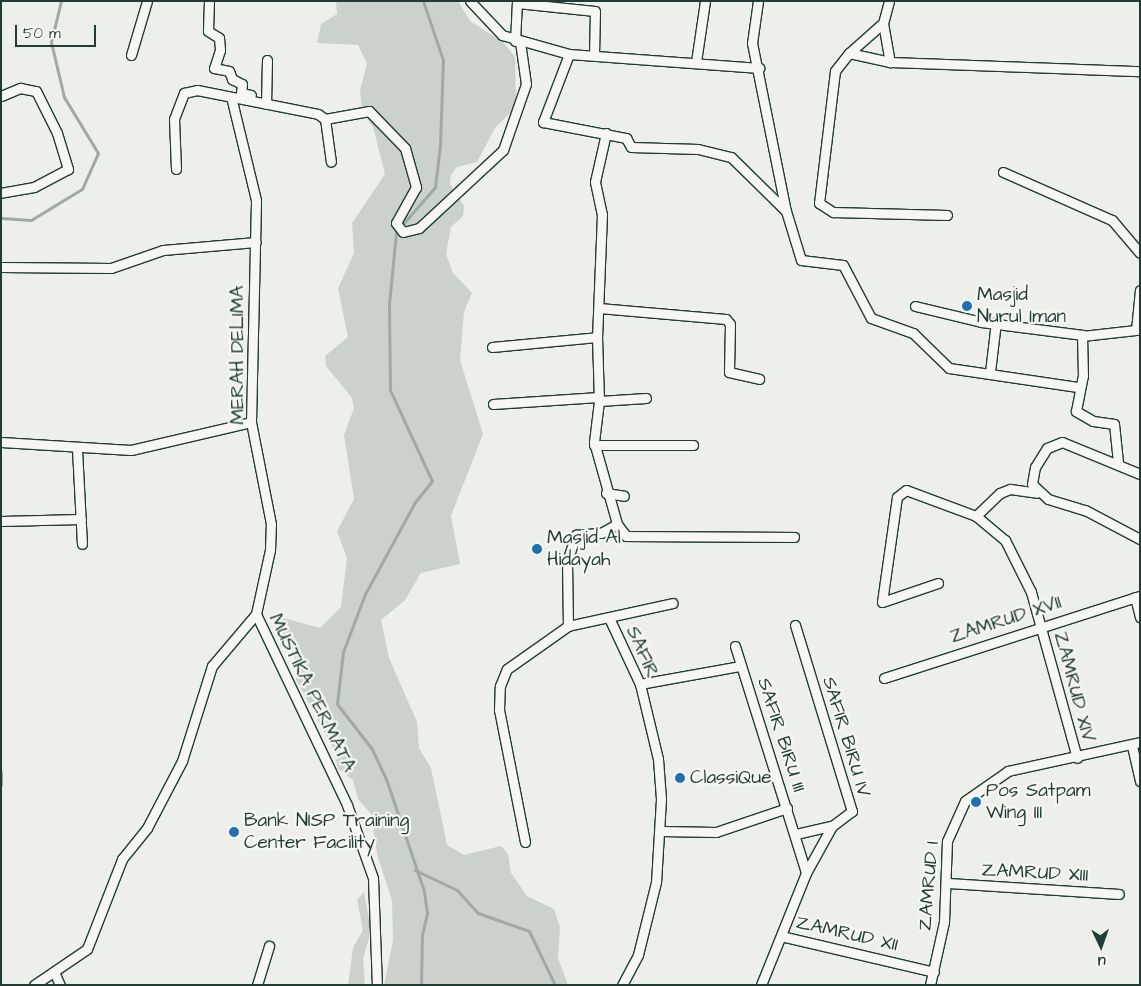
<!DOCTYPE html>
<html>
<head>
<meta charset="utf-8">
<style>
	body { margin:0 }
	#map { position:relative; width:1141px; height:986px; overflow:hidden; background:#edefea; font-family:"Architects Daughter",sans-serif }
	div>[style] { position:absolute }
	.green>* { inset:0; background:#cbd2cc }
	.stream>* { height:3px; margin:-1.5px; padding:0 1.5px; transform-origin:1.5px; border-radius:1.5px; background:#9faaa4 }
	.roads { filter:drop-shadow(1px 0 #1f3d34) drop-shadow(-1px 0 #1f3d34) drop-shadow(0 1px #1f3d34) drop-shadow(0 -1px #1f3d34) }
	.street>* { height:9px; margin:-4.5px; padding:0 4.5px; transform-origin:4.5px; border-radius:4.5px; background:#f6f6f2 }
	.dots>* { width:14px; height:14px; translate:-50% -50%; box-sizing:border-box; border:2px solid #f6f6f2; border-radius:50% }
	span { translate:-50% -50%; white-space:nowrap; text-align:center; line-height:1.15; -webkit-text-stroke:4.5px #f6f6f2; paint-order:stroke }
	.poi-label { font-size:19px; color:#1f3d34 }
	.left { translate:0 -50%; text-align:left }
	.street-label { font-size:19px; color:#1f3d34 }
	.frame { position:absolute; inset:0; border:2px solid #1f3d34; pointer-events:none }
	.north { position:absolute; left:1076px; top:921px; width:50px; height:50px; -webkit-text-stroke:4px #f6f6f2; paint-order:stroke; rotate:177deg; font-size:14px; font-weight:700; line-height:20px; text-align:center; color:#1f3d34 }
	.north::after { content:''; display:block; margin:auto; width:18px; height:22px; background:#1f3d34; clip-path:polygon(50% 0,100% 100%,50% 72%,0 100%) }
	.scale { position:absolute; left:15px; top:25px; width:81px; height:22px; box-sizing:border-box; border:2px solid #1f3d34; border-top:0; padding-left:6px; font-size:15px; line-height:18px; white-space:nowrap; color:#1f3d34; -webkit-text-stroke:4px #f6f6f2; paint-order:stroke }
</style>
</head>
<body>
<div id="map">
	<div class="green">
		<i style="clip-path:polygon(336px 1px,458px 1px,470px 21px,503px 42px,515px 57px,516px 107px,495px 128px,477px 162px,457px 167px,451px 175px,450px 184px,464px 206px,463px 216px,451px 227px,446px 254px,453px 273px,472px 293px,464px 312px,460px 360px,483px 434px,451px 516px,460px 564px,421px 573px,405px 600px,381px 620px,389px 658px,417px 722px,419px 748px,431px 768px,447px 845px,464px 855px,501px 846px,508px 854px,511px 873px,527px 896px,554px 909px,560px 927px,558px 958px,568px 985px,384px 985px,393px 940px,392px 901px,377px 854px,371px 814px,358px 799px,353px 780px,338px 769px,334px 750px,296px 679px,295px 659px,277px 635px,283px 618px,320px 628px,341px 607px,347px 558px,337px 531px,354px 499px,344px 435px,354px 408px,352px 398px,326px 366px,325px 356px,348px 337px,338px 288px,354px 253px,352px 223px,385px 174px,373px 127px,362px 111px,360px 91px,367px 63px,358px 45px,317px 43px,321px 24px,337px 14px)"></i>
		<i style="clip-path:polygon(364px 892px,371px 931px,363px 959px,365px 985px,348px 985px,353px 948px,363px 930px,357px 900px)"></i>
	</div>
	<div class="stream">
		<i style="left:1px;top:218px;width:30px;rotate:4deg"></i>
		<i style="left:31px;top:220px;width:60px;rotate:-31.3deg"></i>
		<i style="left:82px;top:189px;width:39px;rotate:-66deg"></i>
		<i style="left:98px;top:153px;width:66px;rotate:-121.3deg"></i>
		<i style="left:64px;top:97px;width:57px;rotate:-103.3deg"></i>
		<i style="left:51px;top:42px;width:42px;rotate:-76.3deg"></i>
		<i style="left:1px;top:772px;width:13px;rotate:90deg"></i>
		<i style="left:415px;top:870px;width:47px;rotate:25.5deg"></i>
		<i style="left:457px;top:890px;width:31px;rotate:48deg"></i>
		<i style="left:478px;top:913px;width:54px;rotate:19.4deg"></i>
		<i style="left:529px;top:931px;width:60px;rotate:64.3deg"></i>
		<i style="left:421px;top:985px;width:50px;rotate:-88.9deg"></i>
		<i style="left:422px;top:935px;width:23px;rotate:-77deg"></i>
		<i style="left:427px;top:913px;width:22px;rotate:-98deg"></i>
		<i style="left:424px;top:891px;width:118px;rotate:-108.7deg"></i>
		<i style="left:386px;top:779px;width:33px;rotate:-115deg"></i>
		<i style="left:372px;top:749px;width:57px;rotate:-127.9deg"></i>
		<i style="left:337px;top:704px;width:52px;rotate:-83.4deg"></i>
		<i style="left:343px;top:652px;width:62px;rotate:-69.2deg"></i>
		<i style="left:365px;top:594px;width:105px;rotate:-61.5deg"></i>
		<i style="left:415px;top:502px;width:27px;rotate:-51deg"></i>
		<i style="left:432px;top:481px;width:100px;rotate:-114.8deg"></i>
		<i style="left:390px;top:390px;width:86px;rotate:-90.7deg"></i>
		<i style="left:389px;top:304px;width:72px;rotate:-84.4deg"></i>
		<i style="left:396px;top:232px;width:60px;rotate:-49.1deg"></i>
		<i style="left:435px;top:187px;width:42px;rotate:-83.2deg"></i>
		<i style="left:440px;top:145px;width:85px;rotate:-88deg"></i>
		<i style="left:443px;top:60px;width:62px;rotate:-108.7deg"></i>
	</div>
	<div class="roads">
		<div class="street">
			<i style="left:209px;top:1px;width:30px;rotate:92deg"></i>
			<i style="left:208px;top:31px;width:13px;rotate:32deg"></i>
			<i style="left:219px;top:38px;width:12px;rotate:85deg"></i>
			<i style="left:220px;top:50px;width:19px;rotate:108deg"></i>
			<i style="left:214px;top:68px;width:15px;rotate:11deg"></i>
			<i style="left:229px;top:71px;width:9px;rotate:69deg"></i>
			<i style="left:232px;top:79px;width:11px;rotate:27deg"></i>
			<i style="left:242px;top:84px;width:9px;rotate:96deg"></i>
			<i style="left:241px;top:93px;width:10px;rotate:11deg"></i>
			<i style="left:470px;top:1px;width:47px;rotate:46.7deg"></i>
			<i style="left:502px;top:35px;width:70px;rotate:15.8deg"></i>
			<i style="left:569px;top:54px;width:73px;rotate:110.9deg"></i>
			<i style="left:543px;top:122px;width:85px;rotate:10.9deg"></i>
			<i style="left:626px;top:138px;width:10px;rotate:61deg"></i>
			<i style="left:631px;top:147px;width:67px;rotate:1.7deg"></i>
			<i style="left:698px;top:149px;width:34px;rotate:14deg"></i>
			<i style="left:731px;top:157px;width:77px;rotate:44.5deg"></i>
			<i style="left:758px;top:1px;width:42px;rotate:98.1deg"></i>
			<i style="left:752px;top:43px;width:171px;rotate:78.6deg"></i>
			<i style="left:786px;top:211px;width:51px;rotate:73deg"></i>
			<i style="left:801px;top:260px;width:42px;rotate:6.8deg"></i>
			<i style="left:843px;top:265px;width:60px;rotate:62.2deg"></i>
			<i style="left:871px;top:318px;width:45px;rotate:19.7deg"></i>
			<i style="left:913px;top:333px;width:50px;rotate:44.2deg"></i>
			<i style="left:949px;top:368px;width:130px;rotate:8.4deg"></i>
			<i style="left:889px;top:1px;width:23px;rotate:105deg"></i>
			<i style="left:883px;top:23px;width:40px;rotate:80deg"></i>
			<i style="left:517px;top:3px;width:78px;rotate:5.9deg"></i>
			<i style="left:595px;top:11px;width:44px;rotate:91.3deg"></i>
			<i style="left:883px;top:23px;width:45px;rotate:138.6deg"></i>
			<i style="left:849px;top:53px;width:23px;rotate:128deg"></i>
			<i style="left:835px;top:71px;width:133px;rotate:96.9deg"></i>
			<i style="left:819px;top:203px;width:17px;rotate:33deg"></i>
			<i style="left:833px;top:212px;width:114px;rotate:1.5deg"></i>
			<i style="left:515px;top:41px;width:40px;rotate:-87.1deg"></i>
			<i style="left:849px;top:53px;width:42px;rotate:12.4deg"></i>
			<i style="left:890px;top:62px;width:250px;rotate:2.1deg"></i>
			<i style="left:569px;top:54px;width:191px;rotate:4.2deg"></i>
			<i style="left:131px;top:55px;width:56px;rotate:-73.5deg"></i>
			<i style="left:696px;top:62px;width:62px;rotate:-81.6deg"></i>
			<i style="left:1px;top:96px;width:21px;rotate:-23deg"></i>
			<i style="left:20px;top:88px;width:16px;rotate:11deg"></i>
			<i style="left:36px;top:91px;width:47px;rotate:63.4deg"></i>
			<i style="left:57px;top:133px;width:38px;rotate:73deg"></i>
			<i style="left:68px;top:169px;width:38px;rotate:152deg"></i>
			<i style="left:34px;top:187px;width:34px;rotate:170deg"></i>
			<i style="left:266px;top:104px;width:44px;rotate:-88.7deg"></i>
			<i style="left:325px;top:119px;width:45px;rotate:-10.3deg"></i>
			<i style="left:369px;top:111px;width:52px;rotate:45.8deg"></i>
			<i style="left:405px;top:148px;width:41px;rotate:74.2deg"></i>
			<i style="left:416px;top:187px;width:41px;rotate:119.1deg"></i>
			<i style="left:396px;top:223px;width:11px;rotate:52deg"></i>
			<i style="left:403px;top:232px;width:16px;rotate:-14deg"></i>
			<i style="left:419px;top:228px;width:115px;rotate:-42.9deg"></i>
			<i style="left:503px;top:150px;width:70px;rotate:-70.8deg"></i>
			<i style="left:526px;top:84px;width:42px;rotate:-98.1deg"></i>
			<i style="left:606px;top:133px;width:50px;rotate:102.7deg"></i>
			<i style="left:595px;top:182px;width:33px;rotate:78deg"></i>
			<i style="left:602px;top:214px;width:123px;rotate:92.3deg"></i>
			<i style="left:597px;top:337px;width:64px;rotate:88.2deg"></i>
			<i style="left:599px;top:401px;width:41px;rotate:97deg"></i>
			<i style="left:594px;top:442px;width:85px;rotate:74.3deg"></i>
			<i style="left:617px;top:524px;width:15px;rotate:53deg"></i>
			<i style="left:626px;top:536px;width:168px;rotate:0.3deg"></i>
			<i style="left:176px;top:169px;width:50px;rotate:-92.3deg"></i>
			<i style="left:174px;top:119px;width:28px;rotate:-69deg"></i>
			<i style="left:184px;top:93px;width:13px;rotate:-13deg"></i>
			<i style="left:197px;top:90px;width:123px;rotate:11.2deg"></i>
			<i style="left:318px;top:114px;width:9px;rotate:36deg"></i>
			<i style="left:325px;top:119px;width:43px;rotate:82.1deg"></i>
			<i style="left:1003px;top:172px;width:119px;rotate:23.8deg"></i>
			<i style="left:1112px;top:220px;width:43px;rotate:49.7deg"></i>
			<i style="left:1px;top:267px;width:110px;rotate:0.5deg"></i>
			<i style="left:111px;top:268px;width:55px;rotate:-19.1deg"></i>
			<i style="left:163px;top:250px;width:93px;rotate:-4.9deg"></i>
			<i style="left:915px;top:306px;width:68px;rotate:13.6deg"></i>
			<i style="left:981px;top:322px;width:103px;rotate:7.3deg"></i>
			<i style="left:599px;top:308px;width:127px;rotate:5deg"></i>
			<i style="left:726px;top:319px;width:6px;rotate:51deg"></i>
			<i style="left:730px;top:324px;width:48px;rotate:91.2deg"></i>
			<i style="left:729px;top:372px;width:31px;rotate:13deg"></i>
			<i style="left:492px;top:347px;width:105px;rotate:-5.4deg"></i>
			<i style="left:990px;top:372px;width:50px;rotate:-83.2deg"></i>
			<i style="left:599px;top:401px;width:47px;rotate:-3.7deg"></i>
			<i style="left:493px;top:404px;width:106px;rotate:-3.8deg"></i>
			<i style="left:1px;top:442px;width:130px;rotate:3.5deg"></i>
			<i style="left:131px;top:450px;width:123px;rotate:-13.1deg"></i>
			<i style="left:594px;top:445px;width:99px"></i>
			<i style="left:77px;top:449px;width:95px;rotate:87deg"></i>
			<i style="left:1118px;top:462px;width:38px;rotate:-96deg"></i>
			<i style="left:1114px;top:424px;width:21px;rotate:-172deg"></i>
			<i style="left:1093px;top:421px;width:20px;rotate:-150deg"></i>
			<i style="left:1076px;top:411px;width:36px;rotate:-79deg"></i>
			<i style="left:1083px;top:376px;width:40px;rotate:-91.4deg"></i>
			<i style="left:1082px;top:336px;width:54px;rotate:-6.3deg"></i>
			<i style="left:1136px;top:330px;width:40px;rotate:-84.3deg"></i>
			<i style="left:1140px;top:474px;width:84px;rotate:-157.7deg"></i>
			<i style="left:1062px;top:442px;width:16px;rotate:158deg"></i>
			<i style="left:1047px;top:448px;width:22px;rotate:122deg"></i>
			<i style="left:1035px;top:467px;width:17px;rotate:100deg"></i>
			<i style="left:1032px;top:484px;width:22px;rotate:43deg"></i>
			<i style="left:1048px;top:499px;width:39px;rotate:17deg"></i>
			<i style="left:1085px;top:510px;width:62px;rotate:27.8deg"></i>
			<i style="left:606px;top:493px;width:18px;rotate:9deg"></i>
			<i style="left:976px;top:516px;width:33px;rotate:-44deg"></i>
			<i style="left:1000px;top:493px;width:11px;rotate:-22deg"></i>
			<i style="left:1010px;top:489px;width:27px;rotate:8deg"></i>
			<i style="left:1px;top:521px;width:80px;rotate:-1.4deg"></i>
			<i style="left:938px;top:583px;width:59px;rotate:161.3deg"></i>
			<i style="left:882px;top:602px;width:106px;rotate:-81.9deg"></i>
			<i style="left:897px;top:497px;width:11px;rotate:-38deg"></i>
			<i style="left:906px;top:490px;width:75px;rotate:20.4deg"></i>
			<i style="left:976px;top:516px;width:38px;rotate:40deg"></i>
			<i style="left:1005px;top:540px;width:58px;rotate:63.4deg"></i>
			<i style="left:1031px;top:592px;width:172px;rotate:74.5deg"></i>
			<i style="left:1135px;top:597px;width:21px;rotate:76deg"></i>
			<i style="left:256px;top:614px;width:212px;rotate:64.5deg"></i>
			<i style="left:347px;top:805px;width:77px;rotate:70.4deg"></i>
			<i style="left:373px;top:878px;width:107px;rotate:87.9deg"></i>
			<i style="left:610px;top:620px;width:71px;rotate:64.9deg"></i>
			<i style="left:640px;top:684px;width:77px;rotate:76.5deg"></i>
			<i style="left:658px;top:759px;width:40px;rotate:85.7deg"></i>
			<i style="left:661px;top:799px;width:83px;rotate:93.4deg"></i>
			<i style="left:656px;top:882px;width:75px;rotate:103.9deg"></i>
			<i style="left:638px;top:955px;width:34px;rotate:118deg"></i>
			<i style="left:795px;top:625px;width:195px;rotate:73deg"></i>
			<i style="left:852px;top:811px;width:25px;rotate:143deg"></i>
			<i style="left:832px;top:826px;width:54px;rotate:119deg"></i>
			<i style="left:568px;top:626px;width:65px;rotate:-90.9deg"></i>
			<i style="left:567px;top:561px;width:28px;rotate:-71deg"></i>
			<i style="left:576px;top:535px;width:25px;rotate:-5deg"></i>
			<i style="left:601px;top:533px;width:18px;rotate:-29deg"></i>
			<i style="left:735px;top:646px;width:238px;rotate:72.6deg"></i>
			<i style="left:806px;top:873px;width:121px;rotate:111.9deg"></i>
			<i style="left:884px;top:678px;width:269px;rotate:-17.8deg"></i>
			<i style="left:640px;top:684px;width:102px;rotate:-10.2deg"></i>
			<i style="left:1132px;top:746px;width:36px;rotate:77deg"></i>
			<i style="left:661px;top:831px;width:55px;rotate:1deg"></i>
			<i style="left:716px;top:832px;width:75px;rotate:-18.7deg"></i>
			<i style="left:796px;top:834px;width:37px;rotate:-13deg"></i>
			<i style="left:525px;top:842px;width:135px;rotate:-101.1deg"></i>
			<i style="left:499px;top:710px;width:24px;rotate:-88deg"></i>
			<i style="left:500px;top:686px;width:18px;rotate:-68deg"></i>
			<i style="left:507px;top:669px;width:75px;rotate:-35.2deg"></i>
			<i style="left:568px;top:626px;width:107px;rotate:-12.4deg"></i>
			<i style="left:949px;top:883px;width:170px;rotate:3.7deg"></i>
			<i style="left:781px;top:936px;width:157px;rotate:13.2deg"></i>
			<i style="left:55px;top:974px;width:12px;rotate:66deg"></i>
			<i style="left:34px;top:985px;width:64px;rotate:-34.2deg"></i>
			<i style="left:87px;top:949px;width:97px;rotate:-68.7deg"></i>
			<i style="left:122px;top:859px;width:40px;rotate:-51deg"></i>
			<i style="left:147px;top:828px;width:76px;rotate:-62.4deg"></i>
			<i style="left:182px;top:761px;width:100px;rotate:-72.5deg"></i>
			<i style="left:212px;top:666px;width:68px;rotate:-49.8deg"></i>
			<i style="left:256px;top:614px;width:66px;rotate:-77.7deg"></i>
			<i style="left:270px;top:550px;width:26px;rotate:-88deg"></i>
			<i style="left:271px;top:524px;width:104px;rotate:-101.1deg"></i>
			<i style="left:251px;top:422px;width:222px;rotate:-88.7deg"></i>
			<i style="left:256px;top:200px;width:106px;rotate:-103.6deg"></i>
			<i style="left:257px;top:985px;width:41px;rotate:-72.9deg"></i>
			<i style="left:930px;top:985px;width:65px;rotate:-77.5deg"></i>
			<i style="left:944px;top:922px;width:81px;rotate:-87.9deg"></i>
			<i style="left:947px;top:841px;width:44px;rotate:-65.8deg"></i>
			<i style="left:965px;top:801px;width:52px;rotate:-34.9deg"></i>
			<i style="left:1008px;top:771px;width:135px;rotate:-12.4deg"></i>
		</div>
	</div>
	<div class="dots">
		<i style="left:967px;top:306px;background:#1f6fb2"></i>
		<i style="left:537px;top:549px;background:#1f6fb2"></i>
		<i style="left:680px;top:778px;background:#1f6fb2"></i>
		<i style="left:976px;top:802px;background:#1f6fb2"></i>
		<i style="left:234px;top:832px;background:#1f6fb2"></i>
	</div>
	<div class="poi-label">
		<span class="left" style="left:977px;top:306px">Masjid<br>Nurul Iman</span>
		<span class="left" style="left:547px;top:549px">Masjid Al<br>Hidayah</span>
		<span class="left" style="left:690px;top:778px">ClassiQue</span>
		<span class="left" style="left:986px;top:802px">Pos Satpam<br>Wing III</span>
		<span class="left" style="left:244px;top:832px">Bank NISP Training<br>Center Facility</span>
	</div>
	<div class="street-label">
		<span style="left:238px;top:355px;rotate:-90deg">MERAH DELIMA</span>
		<span style="left:1006px;top:620px;rotate:-18deg">ZAMRUD XVII</span>
		<span style="left:642px;top:652px;rotate:66deg">SAFIR</span>
		<span style="left:1074px;top:687px;rotate:75deg">ZAMRUD XIV</span>
		<span style="left:312px;top:693px;rotate:64deg">MUSTIKA PERMATA</span>
		<span style="left:781px;top:735px;rotate:72deg">SAFIR BIRU III</span>
		<span style="left:846px;top:737px;rotate:73deg">SAFIR BIRU IV</span>
		<span style="left:1035px;top:873px;rotate:3deg">ZAMRUD XIII</span>
		<span style="left:929px;top:886px;rotate:-85deg">ZAMRUD I</span>
		<span style="left:847px;top:934px;rotate:13deg">ZAMRUD XII</span>
	</div>
	<div class="frame"></div>
	<div class="north">U</div>
	<div class="scale">50 m</div>
</div>
</body>
</html>
